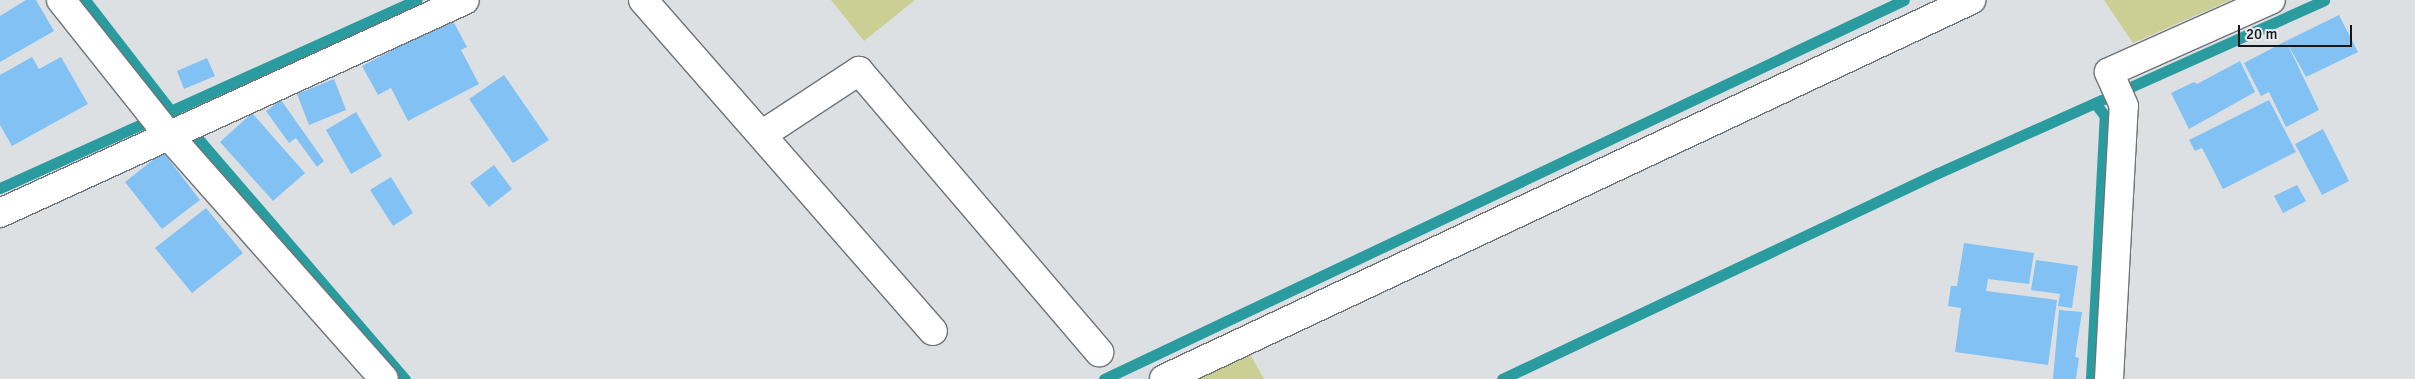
<!DOCTYPE html>
<html>
<head>
<meta charset="utf-8">
<style>
	body { margin:0 }
	#map { position:relative; width:2415px; height:379px; overflow:hidden; background:#dce0e3; font-family:Signika,sans-serif }
	div>[style] { position:absolute }
	.green>* { inset:0; background:#cbcf94 }
	.stream>* { height:11px; margin:-5.5px; padding:0 5.5px; transform-origin:5.5px; border-radius:5.5px; background:#2a9b9f }
	.building>* { inset:0; background:#82c1f3 }
	.roads { filter:drop-shadow(1px 0 #707376) drop-shadow(-1px 0 #707376) drop-shadow(0 1px #707376) drop-shadow(0 -1px #707376) }
	.minor>* { height:28px; margin:-14px; padding:0 14px; transform-origin:14px; border-radius:14px; background:#fff }
	span { translate:-50% -50%; white-space:nowrap; text-align:center; line-height:1.15; -webkit-text-stroke:4.5px #e9edf0; paint-order:stroke }
	.scale { position:absolute; left:2238px; top:25px; width:114px; height:22px; box-sizing:border-box; border:2px solid #151718; border-top:0; padding-left:6px; font-size:15px; line-height:18px; white-space:nowrap; color:#151718; -webkit-text-stroke:4px #e9edf0; paint-order:stroke }
</style>
</head>
<body>
<div id="map">
	<div class="green">
		<i style="clip-path:polygon(831px 0,915px 0,864px 41px)"></i>
		<i style="clip-path:polygon(2104px 0,2231px 0,2133px 43px)"></i>
		<i style="clip-path:polygon(1250px 354px,1264px 379px,1195px 379px)"></i>
	</div>
	<div class="stream">
		<i style="left:85px;top:0;width:139px;rotate:52.3deg"></i>
		<i style="left:170px;top:110px;width:45px;rotate:45.9deg"></i>
		<i style="left:201px;top:142px;width:313px;rotate:49.3deg"></i>
		<i style="left:0;top:188px;width:457px;rotate:-24.3deg"></i>
		<i style="left:1104px;top:379px;width:885px;rotate:-25.35deg"></i>
		<i style="left:1502px;top:379px;width:482px;rotate:-25.3deg"></i>
		<i style="left:1938px;top:173px;width:423px;rotate:-24.1deg"></i>
		<i style="left:2091px;top:379px;width:263px;rotate:-87deg"></i>
		<i style="left:2105px;top:116px;width:16px;rotate:-128deg"></i>
	</div>
	<div class="building">
		<i style="clip-path:polygon(26px 0,36px 0,54px 31px,0 62px,0 16px)"></i>
		<i style="clip-path:polygon(2339px 15px,2358px 52px,2306px 77px,2286px 41px)"></i>
		<i style="clip-path:polygon(452px 19px,467px 47px,461px 50px,479px 84px,408px 121px,391px 88px,378px 95px,362px 66px)"></i>
		<i style="clip-path:polygon(2286px 41px,2319px 110px,2286px 127px,2269px 92px,2261px 96px,2244px 63px)"></i>
		<i style="clip-path:polygon(32px 57px,39px 69px,61px 57px,88px 104px,12px 146px,0 125px,0 75px)"></i>
		<i style="clip-path:polygon(207px 58px,215px 76px,184px 89px,177px 71px)"></i>
		<i style="clip-path:polygon(2240px 61px,2255px 92px,2189px 129px,2171px 93px,2194px 82px,2197px 84px)"></i>
		<i style="clip-path:polygon(504px 75px,549px 140px,513px 163px,469px 99px)"></i>
		<i style="clip-path:polygon(334px 79px,346px 110px,309px 125px,297px 94px)"></i>
		<i style="clip-path:polygon(281px 100px,324px 161px,317px 167px,296px 138px,289px 143px,266px 111px)"></i>
		<i style="clip-path:polygon(2269px 100px,2296px 152px,2223px 189px,2202px 148px,2195px 151px,2189px 140px)"></i>
		<i style="clip-path:polygon(356px 112px,382px 156px,351px 174px,326px 130px)"></i>
		<i style="clip-path:polygon(252px 113px,305px 173px,273px 201px,220px 142px)"></i>
		<i style="clip-path:polygon(2323px 129px,2349px 181px,2322px 195px,2295px 144px)"></i>
		<i style="clip-path:polygon(163px 152px,200px 200px,162px 229px,125px 182px)"></i>
		<i style="clip-path:polygon(494px 165px,512px 189px,489px 207px,470px 183px)"></i>
		<i style="clip-path:polygon(391px 177px,413px 213px,393px 226px,370px 190px)"></i>
		<i style="clip-path:polygon(2297px 185px,2306px 201px,2283px 213px,2274px 196px)"></i>
		<i style="clip-path:polygon(206px 208px,243px 253px,192px 293px,155px 248px)"></i>
		<i style="clip-path:polygon(1964px 243px,2034px 253px,2029px 284px,1988px 279px,1986px 291px,2057px 300px,2048px 365px,1955px 352px,1961px 308px,1948px 306px,1951px 286px,1957px 286px)"></i>
		<i style="clip-path:polygon(2036px 260px,2078px 266px,2072px 308px,2058px 306px,2060px 294px,2031px 290px)"></i>
		<i style="clip-path:polygon(2059px 310px,2082px 312px,2075px 357px,2079px 358px,2076px 379px,2053px 379px)"></i>
	</div>
	<div class="roads">
		<div class="minor">
			<i style="left:61px;top:0;width:174px;rotate:51.5deg"></i>
			<i style="left:169px;top:136px;width:324px;rotate:48.5deg"></i>
			<i style="left:643px;top:0;width:440px;rotate:48.8deg"></i>
			<i style="left:763px;top:134px;width:115px;rotate:-33.3deg"></i>
			<i style="left:859px;top:71px;width:370px;rotate:49.5deg"></i>
			<i style="left:0;top:213px;width:511px;rotate:-24.61deg"></i>
			<i style="left:1164px;top:379px;width:892px;rotate:-25.16deg"></i>
			<i style="left:2109px;top:379px;width:273px;rotate:-86.9deg"></i>
			<i style="left:2124px;top:106px;width:37px;rotate:-114deg"></i>
			<i style="left:2109px;top:72px;width:177px;rotate:-24deg"></i>
		</div>
	</div>
	<div class="scale">20 m</div>
</div>
</body>
</html>
